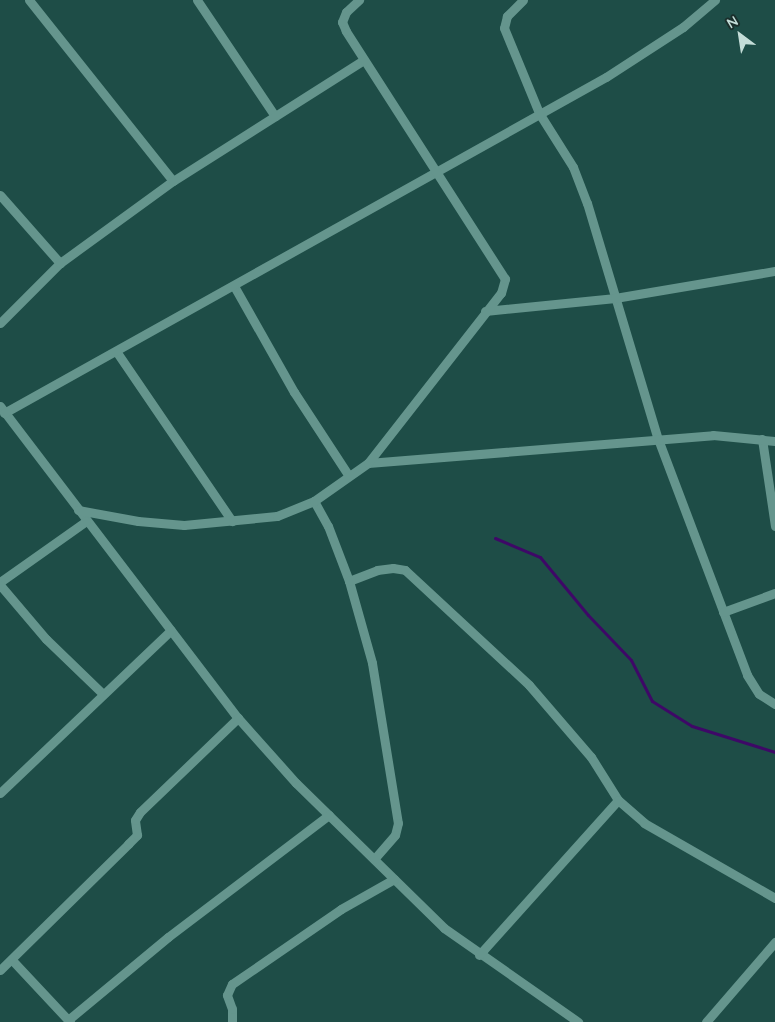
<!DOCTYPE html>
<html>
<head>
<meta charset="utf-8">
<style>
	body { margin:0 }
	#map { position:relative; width:775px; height:1022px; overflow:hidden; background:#1e4d47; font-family:Quicksand,sans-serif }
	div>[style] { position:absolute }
	.stream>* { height:3px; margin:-1.5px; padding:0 1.5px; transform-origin:1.5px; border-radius:1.5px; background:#3e0867 }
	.minor>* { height:9px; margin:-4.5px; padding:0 4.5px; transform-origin:4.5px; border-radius:4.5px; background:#65958d }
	span { translate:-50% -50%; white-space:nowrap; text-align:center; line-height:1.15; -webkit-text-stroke:4.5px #1b2f2c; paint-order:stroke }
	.north { position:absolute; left:715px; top:10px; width:50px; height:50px; -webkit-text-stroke:4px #1b2f2c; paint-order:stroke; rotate:329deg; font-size:14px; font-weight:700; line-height:20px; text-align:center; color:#c4ddd8 }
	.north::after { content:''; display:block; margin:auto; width:18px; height:22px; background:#c4ddd8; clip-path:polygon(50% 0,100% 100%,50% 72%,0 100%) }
</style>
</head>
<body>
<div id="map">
	<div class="stream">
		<i style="left:495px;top:538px;width:49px;rotate:22.9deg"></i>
		<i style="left:540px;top:557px;width:75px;rotate:50.4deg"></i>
		<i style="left:588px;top:615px;width:62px;rotate:46.3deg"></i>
		<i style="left:631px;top:660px;width:46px;rotate:62.9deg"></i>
		<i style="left:652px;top:701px;width:47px;rotate:32deg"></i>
		<i style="left:692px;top:726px;width:87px;rotate:17.4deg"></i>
	</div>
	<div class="minor">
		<i style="left:29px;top:0;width:231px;rotate:51.5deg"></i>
		<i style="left:197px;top:0;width:140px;rotate:56.1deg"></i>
		<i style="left:523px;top:0;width:23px;rotate:135deg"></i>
		<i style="left:507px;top:16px;width:12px;rotate:104deg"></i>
		<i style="left:504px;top:28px;width:92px;rotate:67.6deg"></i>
		<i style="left:539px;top:113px;width:64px;rotate:57.8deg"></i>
		<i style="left:573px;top:167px;width:39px;rotate:69deg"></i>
		<i style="left:587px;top:203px;width:246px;rotate:73.3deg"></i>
		<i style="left:658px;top:439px;width:252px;rotate:69.3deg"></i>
		<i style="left:747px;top:675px;width:22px;rotate:58deg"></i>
		<i style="left:759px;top:694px;width:19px;rotate:32deg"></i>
		<i style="left:0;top:195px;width:91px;rotate:48.6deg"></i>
		<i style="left:234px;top:286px;width:122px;rotate:60.5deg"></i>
		<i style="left:294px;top:392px;width:100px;rotate:56.8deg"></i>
		<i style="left:485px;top:311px;width:131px;rotate:-5.7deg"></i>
		<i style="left:615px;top:298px;width:162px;rotate:-9.6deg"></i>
		<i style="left:0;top:323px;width:85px;rotate:-45deg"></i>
		<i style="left:60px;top:263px;width:140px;rotate:-36deg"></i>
		<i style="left:173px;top:181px;width:226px;rotate:-32.4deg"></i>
		<i style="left:116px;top:351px;width:206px;rotate:55.7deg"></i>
		<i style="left:0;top:406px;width:392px;rotate:52.7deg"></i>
		<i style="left:238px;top:718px;width:87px;rotate:48.3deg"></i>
		<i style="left:296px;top:783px;width:207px;rotate:44.4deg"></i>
		<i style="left:444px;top:928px;width:164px;rotate:35deg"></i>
		<i style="left:4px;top:413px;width:689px;rotate:-29.17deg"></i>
		<i style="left:606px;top:77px;width:92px;rotate:-33deg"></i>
		<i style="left:683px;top:27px;width:42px;rotate:-40.2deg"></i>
		<i style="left:762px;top:439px;width:88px;rotate:81.5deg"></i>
		<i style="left:368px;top:463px;width:346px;rotate:-4.6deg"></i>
		<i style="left:713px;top:435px;width:62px;rotate:5.5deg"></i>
		<i style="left:314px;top:501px;width:29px;rotate:61deg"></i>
		<i style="left:328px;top:526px;width:59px;rotate:69.1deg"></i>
		<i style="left:349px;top:581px;width:85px;rotate:74.3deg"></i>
		<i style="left:372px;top:663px;width:162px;rotate:80.8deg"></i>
		<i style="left:398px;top:823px;width:12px;rotate:104deg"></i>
		<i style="left:395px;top:835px;width:32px;rotate:131deg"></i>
		<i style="left:78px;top:510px;width:61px;rotate:10.4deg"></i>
		<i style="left:138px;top:521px;width:46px;rotate:5deg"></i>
		<i style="left:184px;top:525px;width:93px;rotate:-5.5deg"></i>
		<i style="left:277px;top:516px;width:40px;rotate:-22deg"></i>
		<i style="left:314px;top:501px;width:66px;rotate:-35.1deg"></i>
		<i style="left:368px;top:463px;width:216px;rotate:-52deg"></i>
		<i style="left:501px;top:293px;width:15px;rotate:-74deg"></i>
		<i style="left:505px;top:279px;width:295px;rotate:-122.7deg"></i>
		<i style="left:346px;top:31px;width:10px;rotate:-114deg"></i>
		<i style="left:342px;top:22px;width:11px;rotate:-68deg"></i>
		<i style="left:346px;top:12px;width:18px;rotate:-43deg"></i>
		<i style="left:349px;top:581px;width:30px;rotate:-21deg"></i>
		<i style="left:377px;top:570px;width:16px;rotate:-7deg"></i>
		<i style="left:393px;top:568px;width:12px;rotate:9deg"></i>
		<i style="left:405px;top:570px;width:169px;rotate:42.8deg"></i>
		<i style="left:529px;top:685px;width:95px;rotate:49.3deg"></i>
		<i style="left:591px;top:757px;width:51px;rotate:57.9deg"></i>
		<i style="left:618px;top:800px;width:35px;rotate:41deg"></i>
		<i style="left:644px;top:823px;width:151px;rotate:29.8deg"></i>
		<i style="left:0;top:582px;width:105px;rotate:-35.3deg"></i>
		<i style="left:0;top:585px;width:71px;rotate:49.6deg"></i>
		<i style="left:46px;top:639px;width:79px;rotate:44deg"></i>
		<i style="left:723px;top:612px;width:55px;rotate:-20.1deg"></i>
		<i style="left:0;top:793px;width:236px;rotate:-43.6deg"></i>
		<i style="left:479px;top:955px;width:208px;rotate:-48.1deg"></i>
		<i style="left:12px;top:960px;width:85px;rotate:46.9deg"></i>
		<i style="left:0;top:970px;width:180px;rotate:-44.5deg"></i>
		<i style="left:128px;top:844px;width:13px;rotate:-45deg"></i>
		<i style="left:137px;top:835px;width:15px;rotate:-98deg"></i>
		<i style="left:135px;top:820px;width:9px;rotate:-58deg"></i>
		<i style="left:140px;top:812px;width:136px;rotate:-43.8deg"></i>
		<i style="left:68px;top:1020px;width:130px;rotate:-39.7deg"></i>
		<i style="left:168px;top:937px;width:202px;rotate:-37.2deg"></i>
		<i style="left:232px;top:1022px;width:13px;rotate:-90deg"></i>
		<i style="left:232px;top:1009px;width:15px;rotate:-110deg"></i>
		<i style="left:227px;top:995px;width:12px;rotate:-66deg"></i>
		<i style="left:232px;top:984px;width:132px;rotate:-34.5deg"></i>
		<i style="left:341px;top:909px;width:61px;rotate:-29.5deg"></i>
		<i style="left:706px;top:1022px;width:106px;rotate:-49.2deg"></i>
	</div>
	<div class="north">N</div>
</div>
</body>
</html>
